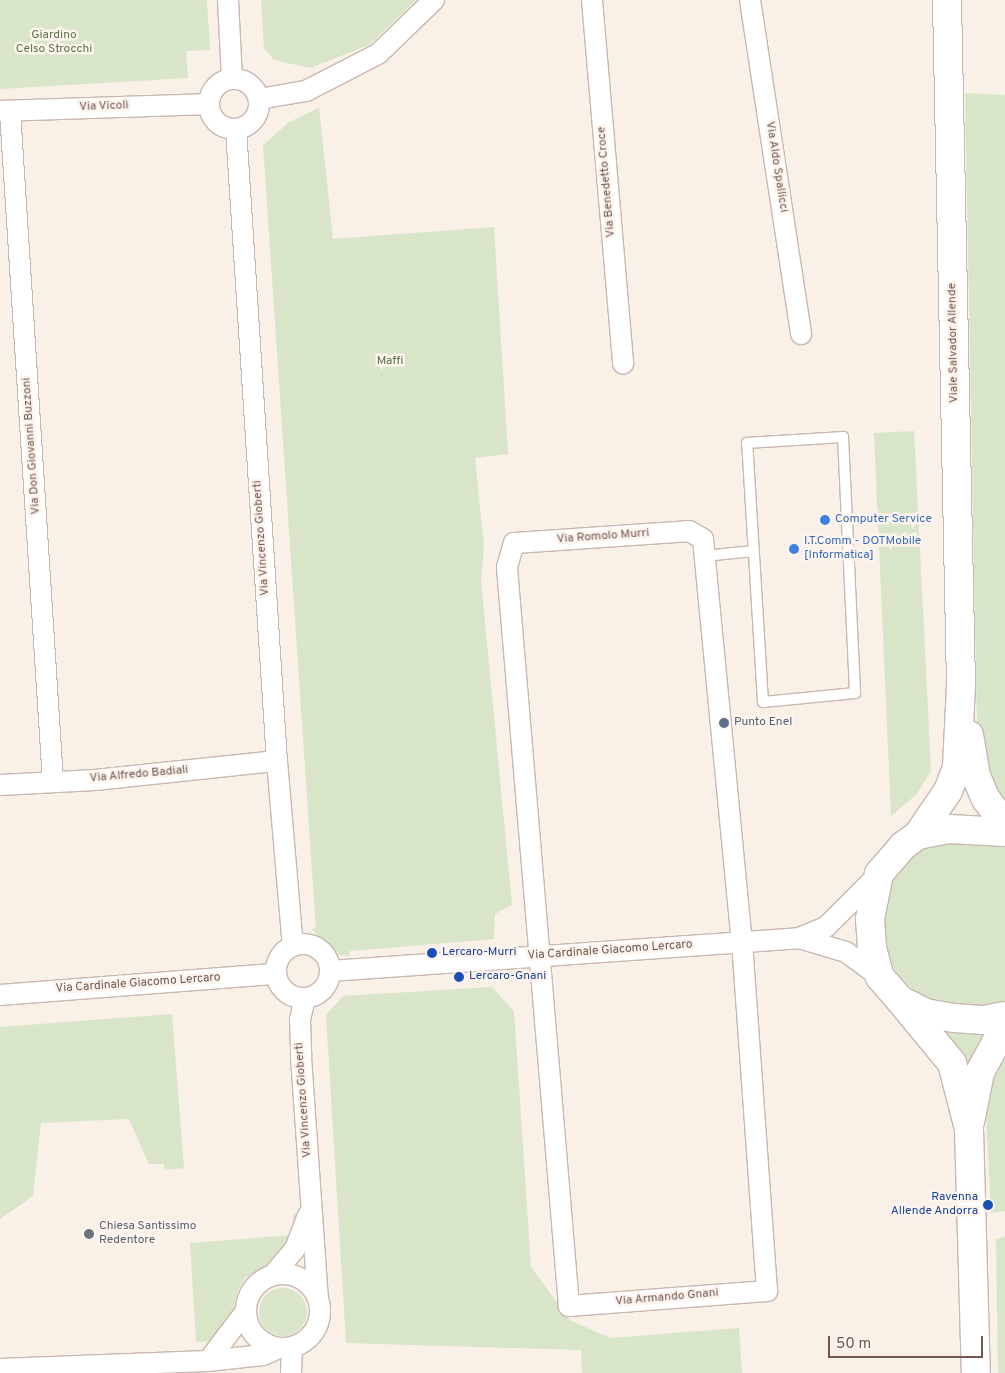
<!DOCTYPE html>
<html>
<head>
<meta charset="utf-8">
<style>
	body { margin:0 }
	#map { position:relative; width:1005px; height:1373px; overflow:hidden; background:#f9f0e8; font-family:Overpass,sans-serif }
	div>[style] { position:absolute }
	.green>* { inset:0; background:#d8e5c8 }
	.round { border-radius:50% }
	.roads { filter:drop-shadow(1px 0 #cab7af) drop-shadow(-1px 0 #cab7af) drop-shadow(0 1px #cab7af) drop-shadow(0 -1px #cab7af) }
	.service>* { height:10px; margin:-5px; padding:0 5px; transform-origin:5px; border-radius:5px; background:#fff }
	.minor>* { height:20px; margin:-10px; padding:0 10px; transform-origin:10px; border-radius:10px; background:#fff }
	.minor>.ring { margin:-10px; padding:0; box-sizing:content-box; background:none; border:20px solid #fff; border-radius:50% }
	.secondary>* { height:28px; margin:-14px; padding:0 14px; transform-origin:14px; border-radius:14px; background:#fff }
	.dots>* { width:14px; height:14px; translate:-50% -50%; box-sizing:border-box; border:2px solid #fdf4ee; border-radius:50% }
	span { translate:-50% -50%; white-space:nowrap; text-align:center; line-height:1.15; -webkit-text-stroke:5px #fdf4ee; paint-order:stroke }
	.park-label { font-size:12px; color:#5d7449 }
	.street-label { font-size:12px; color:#70564f }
	.shop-label { font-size:12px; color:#366cbe }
	.left { translate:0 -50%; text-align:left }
	.service-label { font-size:12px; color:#4e5e75 }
	.transit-label { font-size:12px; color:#164399 }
	.right { translate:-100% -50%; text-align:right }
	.worship-label { font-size:12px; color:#5b616d }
	.scale { position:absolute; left:828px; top:1336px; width:155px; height:22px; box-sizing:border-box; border:2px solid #70564f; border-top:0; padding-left:6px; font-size:15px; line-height:18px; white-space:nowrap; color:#70564f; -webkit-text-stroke:4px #fdf4ee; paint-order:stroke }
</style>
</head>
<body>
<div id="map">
	<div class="green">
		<i style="clip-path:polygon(0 0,207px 0,210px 50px,186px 51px,188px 78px,0 89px)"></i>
		<i style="clip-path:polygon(261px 0,416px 0,369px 45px,310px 68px,274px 60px,264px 48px)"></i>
		<i style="clip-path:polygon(965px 93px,1005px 95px,1005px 801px,985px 768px,977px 727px)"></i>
		<i style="clip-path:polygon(319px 108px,333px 239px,494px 227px,508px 454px,475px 458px,484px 545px,481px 580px,512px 905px,495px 914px,494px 939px,350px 951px,350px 956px,341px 955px,328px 947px,312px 929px,316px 928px,315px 916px,263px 145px,289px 122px)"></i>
		<i style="clip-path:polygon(914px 431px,931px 771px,917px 794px,891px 816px,874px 433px)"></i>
		<i style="clip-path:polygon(938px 839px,1005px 844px,1005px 1001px,979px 1009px,950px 1008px,922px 997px,900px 978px,885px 953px,879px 924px,884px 895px,898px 869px,916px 851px)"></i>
		<i style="clip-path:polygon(492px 987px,514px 1011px,531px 1267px,570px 1320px,610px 1338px,739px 1328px,742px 1373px,582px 1373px,581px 1350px,346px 1343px,326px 1015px,343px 996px)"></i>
		<i style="clip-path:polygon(172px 1014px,184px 1168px,165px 1170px,164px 1164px,149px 1164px,129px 1119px,41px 1123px,33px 1196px,0 1219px,0 1027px)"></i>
		<i style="clip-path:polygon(941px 1025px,990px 1026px,976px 1046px,970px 1075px,966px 1058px)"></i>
		<i style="clip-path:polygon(1005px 1044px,1005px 1211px,991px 1213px,985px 1095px)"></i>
		<i style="clip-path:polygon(293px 1214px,296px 1214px,297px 1234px,278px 1259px,246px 1278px,238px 1290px,231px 1318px,211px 1341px,196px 1342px,190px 1243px,294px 1235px)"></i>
		<i style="clip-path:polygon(1005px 1236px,1005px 1373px,998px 1373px,996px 1240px)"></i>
		<i class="round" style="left:259px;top:1288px;width:48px;height:48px"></i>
	</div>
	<div class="roads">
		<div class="service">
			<i style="left:843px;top:437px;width:256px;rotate:87.3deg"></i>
			<i style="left:855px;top:693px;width:92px;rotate:174.4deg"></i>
			<i style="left:763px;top:702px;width:259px;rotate:-93.5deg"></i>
			<i style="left:747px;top:443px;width:96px;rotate:-3.6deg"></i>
			<i style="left:704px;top:556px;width:50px;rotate:-5.7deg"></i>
		</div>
		<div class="minor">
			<i style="left:228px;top:0;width:79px;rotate:87.1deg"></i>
			<i style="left:592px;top:0;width:365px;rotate:85.1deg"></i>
			<i style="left:750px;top:0;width:338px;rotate:81.3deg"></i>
			<i class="ring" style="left:209px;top:79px;width:30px;height:30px"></i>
			<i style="left:259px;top:99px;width:48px;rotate:-9.7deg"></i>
			<i style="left:306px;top:91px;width:81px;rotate:-27.2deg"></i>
			<i style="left:378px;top:54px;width:78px;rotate:-44deg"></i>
			<i style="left:0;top:111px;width:209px;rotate:-1.9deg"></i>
			<i style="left:10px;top:111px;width:671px;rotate:86.33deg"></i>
			<i style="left:236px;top:129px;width:633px;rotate:86.29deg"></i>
			<i style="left:277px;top:761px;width:186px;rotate:85.1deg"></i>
			<i style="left:689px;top:531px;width:16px;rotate:30deg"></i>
			<i style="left:703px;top:539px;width:405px;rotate:84.5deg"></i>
			<i style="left:742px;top:942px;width:350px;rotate:85.9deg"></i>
			<i style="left:767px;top:1291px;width:199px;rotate:175.7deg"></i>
			<i style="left:569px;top:1306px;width:742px;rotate:-94.8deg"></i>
			<i style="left:507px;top:567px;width:25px;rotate:-74deg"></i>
			<i style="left:514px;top:543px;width:175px;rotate:-3.9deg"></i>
			<i style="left:0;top:785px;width:95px;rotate:-3deg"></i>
			<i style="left:95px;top:780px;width:183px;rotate:-6deg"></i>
			<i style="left:799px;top:938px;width:29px;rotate:-22deg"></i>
			<i style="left:826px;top:927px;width:74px;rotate:-45deg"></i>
			<i class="ring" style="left:276px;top:944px;width:34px;height:34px"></i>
			<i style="left:330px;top:971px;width:470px;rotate:-4deg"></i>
			<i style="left:799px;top:938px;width:49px;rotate:16.6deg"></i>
			<i style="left:846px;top:952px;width:42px;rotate:36.3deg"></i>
			<i style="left:0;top:995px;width:277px;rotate:-4.4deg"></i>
			<i style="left:305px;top:998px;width:23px;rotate:103deg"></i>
			<i style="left:300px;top:1020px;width:37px;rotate:88deg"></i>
			<i style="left:301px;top:1057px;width:242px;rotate:86deg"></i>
			<i class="ring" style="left:246px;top:1274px;width:54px;height:54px"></i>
			<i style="left:273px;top:1275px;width:34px;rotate:-50deg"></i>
			<i style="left:295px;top:1249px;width:36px;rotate:-69deg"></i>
			<i style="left:208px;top:1361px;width:63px;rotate:-52.8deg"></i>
			<i style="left:0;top:1369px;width:208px;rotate:-2.2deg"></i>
			<i style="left:208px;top:1361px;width:55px;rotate:-6.2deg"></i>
			<i style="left:263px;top:1355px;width:17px;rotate:-24deg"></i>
			<i style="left:291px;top:1373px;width:26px;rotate:-88deg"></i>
		</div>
		<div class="secondary">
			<i style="left:969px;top:735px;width:42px;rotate:80.3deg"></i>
			<i style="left:976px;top:776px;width:25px;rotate:67deg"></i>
			<i style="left:986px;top:799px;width:31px;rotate:53deg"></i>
			<i style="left:1005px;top:832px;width:56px;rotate:-176.9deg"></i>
			<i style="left:949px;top:829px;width:32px;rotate:169deg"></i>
			<i style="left:918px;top:835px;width:19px;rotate:144deg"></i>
			<i style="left:903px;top:846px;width:37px;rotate:131deg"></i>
			<i style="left:879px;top:874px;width:46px;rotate:101.3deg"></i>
			<i style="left:870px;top:919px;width:29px;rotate:86deg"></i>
			<i style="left:872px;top:948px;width:30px;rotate:75deg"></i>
			<i style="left:880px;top:977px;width:30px;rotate:49deg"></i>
			<i style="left:900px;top:1000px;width:28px;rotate:27deg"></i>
			<i style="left:925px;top:1013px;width:29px;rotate:10deg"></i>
			<i style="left:954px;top:1018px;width:30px;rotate:4deg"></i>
			<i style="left:984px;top:1020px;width:21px;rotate:-11deg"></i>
			<i style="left:918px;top:835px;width:53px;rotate:-55.7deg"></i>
			<i style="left:948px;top:791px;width:26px;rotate:-69deg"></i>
			<i style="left:957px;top:767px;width:81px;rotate:-87.2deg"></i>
			<i style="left:961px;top:686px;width:686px;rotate:-91.17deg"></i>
			<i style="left:900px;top:1000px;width:82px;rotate:50.5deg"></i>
			<i style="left:952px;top:1063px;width:68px;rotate:75.6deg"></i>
			<i style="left:969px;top:1129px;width:244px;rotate:88.4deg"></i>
			<i style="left:970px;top:1122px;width:51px;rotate:-78.7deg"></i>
			<i style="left:980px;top:1072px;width:52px;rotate:-61.5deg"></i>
		</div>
	</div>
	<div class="dots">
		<i style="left:825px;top:520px;background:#3f7fe0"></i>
		<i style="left:794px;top:549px;background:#3f7fe0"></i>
		<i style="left:724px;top:723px;background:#5c6f8a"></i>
		<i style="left:432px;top:953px;background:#1a4fb4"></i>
		<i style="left:459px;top:977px;background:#1a4fb4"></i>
		<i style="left:988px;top:1205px;background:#1a4fb4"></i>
		<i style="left:89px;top:1234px;background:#6b7280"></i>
	</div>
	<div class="park-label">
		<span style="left:54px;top:43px">Giardino<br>Celso Strocchi</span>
		<span style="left:390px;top:362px">Maffi</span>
	</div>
	<div class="street-label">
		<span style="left:104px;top:107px;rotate:-2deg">Via Vicoli</span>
		<span style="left:776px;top:167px;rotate:81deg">Via Aldo Spallicci</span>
		<span style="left:607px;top:182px;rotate:-95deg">Via Benedetto Croce</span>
		<span style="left:954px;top:343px;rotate:-91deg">Viale Salvador Allende</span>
		<span style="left:32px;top:446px;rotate:-94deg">Via Don Giovanni Buzzoni</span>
		<span style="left:603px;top:537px;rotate:-4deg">Via Romolo Murri</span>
		<span style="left:262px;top:538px;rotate:-94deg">Via Vincenzo Gioberti</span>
		<span style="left:139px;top:775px;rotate:-5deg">Via Alfredo Badiali</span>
		<span style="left:610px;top:951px;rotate:-4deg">Via Cardinale Giacomo Lercaro</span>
		<span style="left:138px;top:984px;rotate:-4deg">Via Cardinale Giacomo Lercaro</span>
		<span style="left:304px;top:1100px;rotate:-94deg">Via Vincenzo Gioberti</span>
		<span style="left:667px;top:1298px;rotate:-5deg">Via Armando Gnani</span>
	</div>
	<div class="shop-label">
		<span class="left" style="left:835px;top:520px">Computer Service</span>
		<span class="left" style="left:804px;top:549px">I.T.Comm - DOTMobile<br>[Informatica]</span>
	</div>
	<div class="service-label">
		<span class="left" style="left:734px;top:723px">Punto Enel</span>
	</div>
	<div class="transit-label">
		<span class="left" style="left:442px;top:953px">Lercaro-Murri</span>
		<span class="left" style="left:469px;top:977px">Lercaro-Gnani</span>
		<span class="right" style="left:978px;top:1205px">Ravenna<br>Allende Andorra</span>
	</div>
	<div class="worship-label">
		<span class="left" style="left:99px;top:1234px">Chiesa Santissimo<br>Redentore</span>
	</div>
	<div class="scale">50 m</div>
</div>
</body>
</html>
